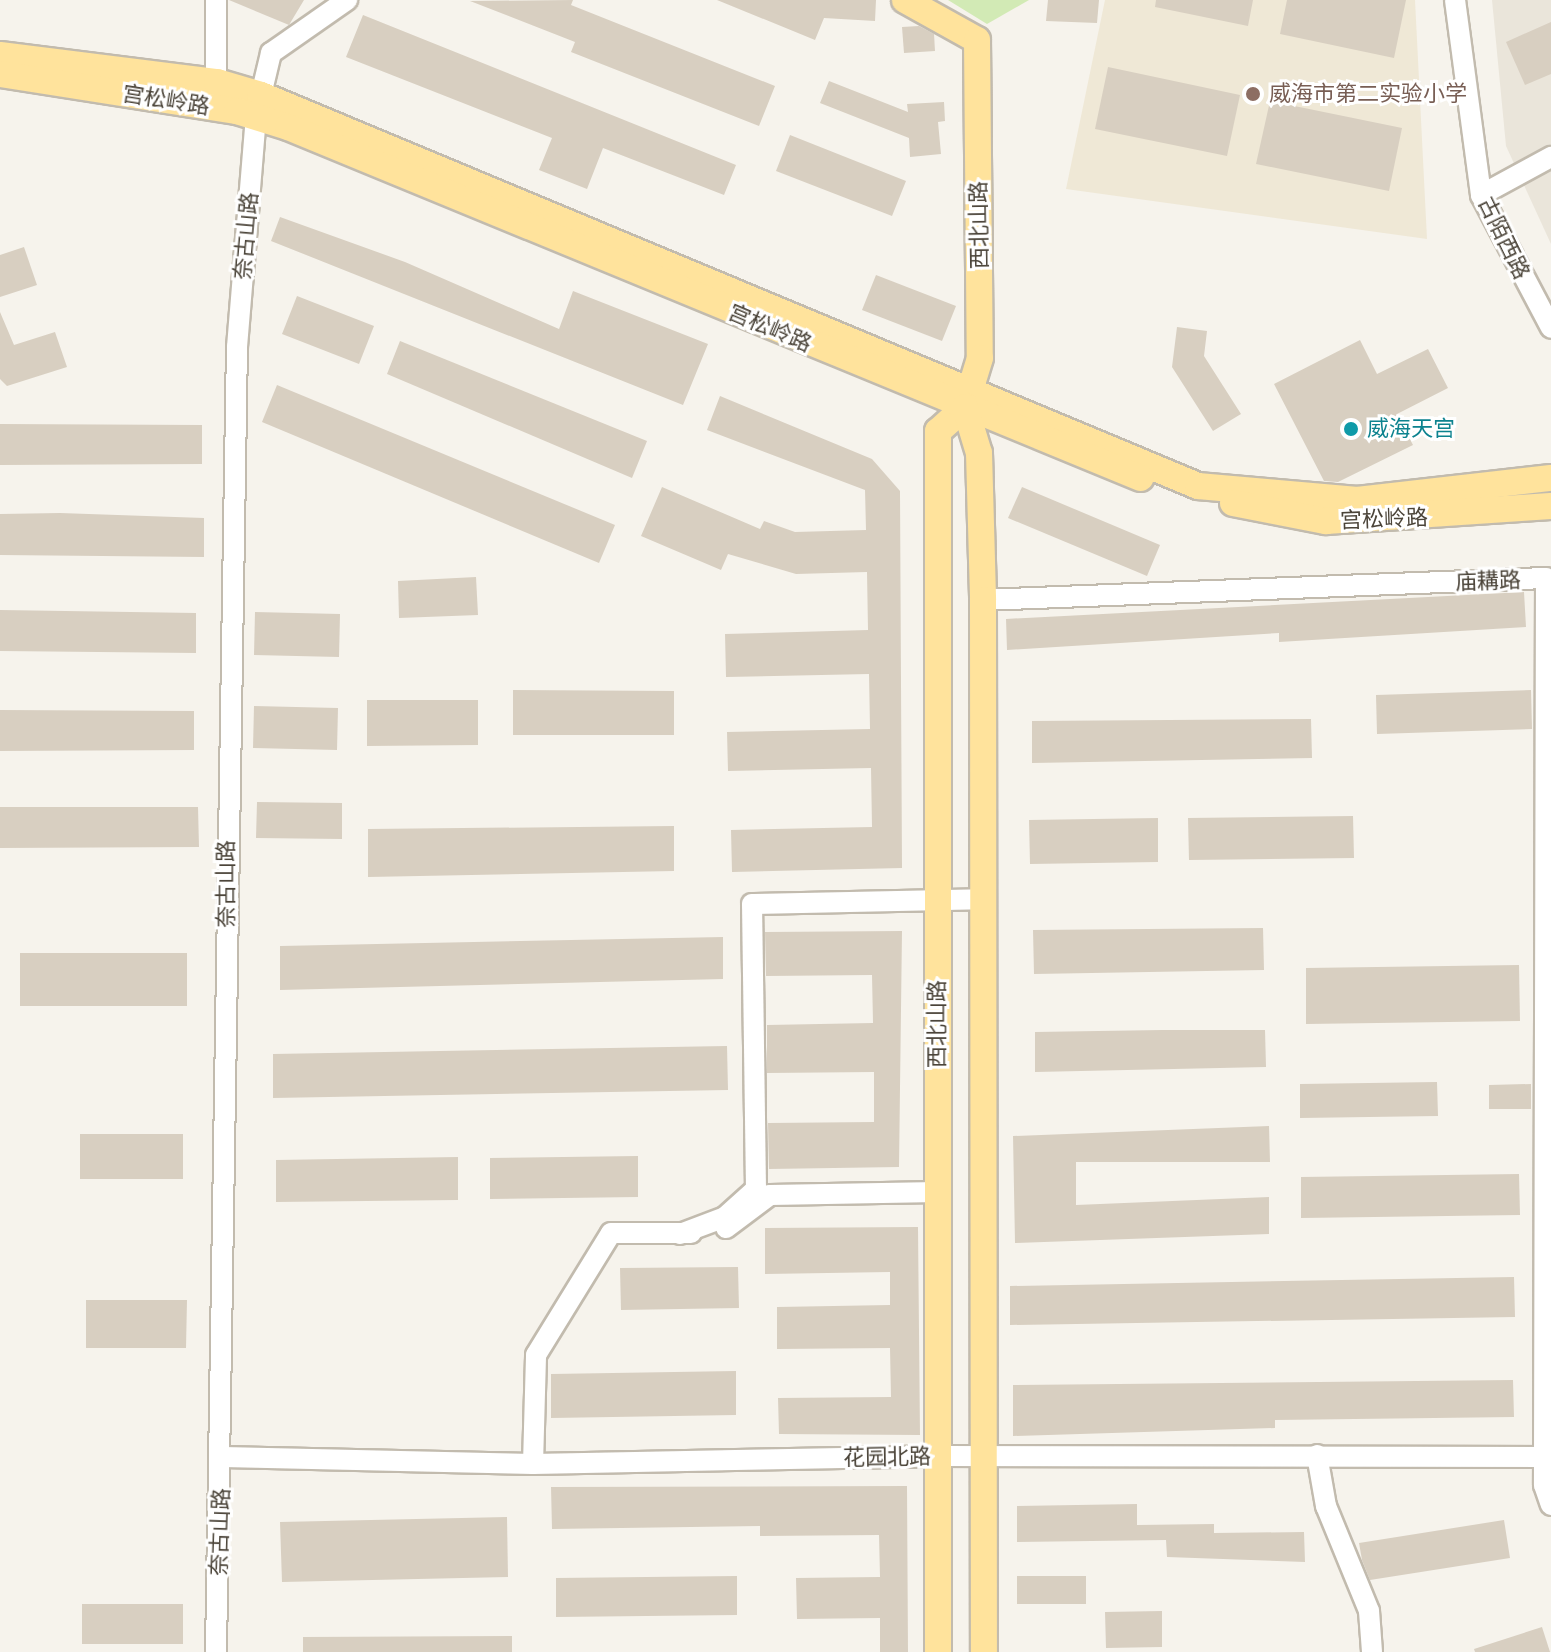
<!DOCTYPE html>
<html>
<head>
<meta charset="utf-8">
<style>
	body { margin:0 }
	#map { position:relative; width:1551px; height:1652px; overflow:hidden; background:#f6f3ec; font-family:Inter,"Noto Sans SC",sans-serif }
	div>[style] { position:absolute }
	.residential>* { inset:0; background:#eae5da }
	.education>* { inset:0; background:#efe8d6 }
	.green>* { inset:0; background:#d2eab5 }
	.building>* { inset:0; background:#d8cfc1 }
	.roads { filter:drop-shadow(2px 0 #c2bbae) drop-shadow(-2px 0 #c2bbae) drop-shadow(0 2px #c2bbae) drop-shadow(0 -2px #c2bbae) }
	.minor>* { height:20px; margin:-10px; padding:0 10px; transform-origin:10px; border-radius:10px; background:#fff }
	.major>* { height:26px; margin:-13px; padding:0 13px; transform-origin:13px; border-radius:13px; background:#ffe39c }
	.dots>* { width:22px; height:22px; translate:-50% -50%; box-sizing:border-box; border:4px solid #fff; border-radius:50% }
	span { translate:-50% -50%; white-space:nowrap; text-align:center; line-height:1.15; -webkit-text-stroke:6px #fff; paint-order:stroke }
	.education-label { font-size:22px; color:#785e54 }
	.left { translate:0 -50%; text-align:left }
	.street-label { font-size:22px; color:#4b4439 }
	.culture-label { font-size:22px; color:#0d838f }
</style>
</head>
<body>
<div id="map">
	<div class="residential">
		<i style="clip-path:polygon(1492px 0,1551px 0,1551px 244px,1506px 146px)"></i>
	</div>
	<div class="education">
		<i style="clip-path:polygon(1105px 0,1415px 0,1427px 239px,1066px 189px)"></i>
	</div>
	<div class="green">
		<i style="clip-path:polygon(948px 0,1029px 0,987px 24px)"></i>
	</div>
	<div class="building">
		<i style="clip-path:polygon(229px 0,304px 0,289px 25px)"></i>
		<i style="clip-path:polygon(573px 0,571px 5px,775px 86px,759px 126px,571px 52px,575px 42px,470px 1px)"></i>
		<i style="clip-path:polygon(717px 0,876px 0,875px 21px,824px 18px,815px 40px)"></i>
		<i style="clip-path:polygon(1048px 0,1099px 0,1097px 23px,1046px 21px)"></i>
		<i style="clip-path:polygon(1156px 0,1253px 0,1248px 26px,1155px 7px)"></i>
		<i style="clip-path:polygon(1287px 0,1406px 0,1394px 58px,1280px 34px)"></i>
		<i style="clip-path:polygon(363px 15px,736px 165px,724px 195px,603px 148px,587px 189px,539px 170px,552px 138px,346px 57px)"></i>
		<i style="clip-path:polygon(1551px 22px,1551px 74px,1525px 85px,1506px 42px)"></i>
		<i style="clip-path:polygon(919px 26px,934px 34px,935px 51px,904px 53px,902px 27px)"></i>
		<i style="clip-path:polygon(1108px 67px,1240px 95px,1227px 156px,1095px 129px)"></i>
		<i style="clip-path:polygon(829px 81px,908px 112px,907px 104px,944px 102px,945px 121px,938px 122px,941px 154px,910px 157px,909px 138px,820px 103px)"></i>
		<i style="clip-path:polygon(1270px 101px,1402px 128px,1389px 191px,1256px 164px)"></i>
		<i style="clip-path:polygon(790px 135px,906px 181px,892px 216px,776px 171px)"></i>
		<i style="clip-path:polygon(280px 217px,405px 262px,559px 329px,573px 291px,708px 344px,683px 405px,271px 241px)"></i>
		<i style="clip-path:polygon(24px 247px,37px 285px,0 297px,0 255px)"></i>
		<i style="clip-path:polygon(876px 275px,956px 306px,942px 341px,862px 310px)"></i>
		<i style="clip-path:polygon(297px 296px,374px 326px,359px 364px,282px 334px)"></i>
		<i style="clip-path:polygon(0 312px,14px 345px,55px 332px,67px 367px,7px 386px,0 379px)"></i>
		<i style="clip-path:polygon(1177px 327px,1207px 331px,1204px 356px,1241px 414px,1213px 431px,1172px 367px)"></i>
		<i style="clip-path:polygon(1360px 340px,1377px 374px,1428px 349px,1448px 388px,1397px 414px,1413px 445px,1338px 482px,1324px 481px,1274px 384px)"></i>
		<i style="clip-path:polygon(400px 341px,647px 441px,632px 478px,387px 374px)"></i>
		<i style="clip-path:polygon(277px 385px,615px 525px,599px 563px,262px 422px)"></i>
		<i style="clip-path:polygon(720px 396px,872px 459px,900px 491px,902px 868px,732px 872px,731px 830px,872px 827px,871px 768px,728px 771px,727px 732px,870px 729px,869px 674px,726px 677px,725px 634px,868px 630px,867px 572px,796px 574px,728px 554px,721px 570px,641px 536px,662px 487px,760px 529px,764px 521px,795px 532px,866px 530px,865px 490px,707px 430px)"></i>
		<i style="clip-path:polygon(0 424px,202px 425px,202px 464px,0 465px)"></i>
		<i style="clip-path:polygon(1022px 487px,1160px 545px,1147px 576px,1008px 518px)"></i>
		<i style="clip-path:polygon(60px 513px,204px 518px,204px 557px,0 555px,0 514px)"></i>
		<i style="clip-path:polygon(476px 577px,478px 615px,399px 618px,398px 581px)"></i>
		<i style="clip-path:polygon(1524px 592px,1526px 627px,1279px 642px,1279px 633px,1007px 650px,1006px 619px)"></i>
		<i style="clip-path:polygon(0 610px,196px 613px,196px 653px,0 651px)"></i>
		<i style="clip-path:polygon(255px 612px,340px 614px,339px 657px,254px 655px)"></i>
		<i style="clip-path:polygon(513px 690px,674px 691px,674px 735px,513px 735px)"></i>
		<i style="clip-path:polygon(1531px 690px,1532px 729px,1377px 734px,1376px 695px)"></i>
		<i style="clip-path:polygon(367px 700px,478px 700px,478px 745px,367px 746px)"></i>
		<i style="clip-path:polygon(254px 706px,338px 708px,337px 750px,253px 748px)"></i>
		<i style="clip-path:polygon(0 710px,194px 711px,194px 750px,0 751px)"></i>
		<i style="clip-path:polygon(1311px 719px,1312px 758px,1032px 763px,1032px 721px)"></i>
		<i style="clip-path:polygon(257px 802px,342px 803px,342px 839px,256px 838px)"></i>
		<i style="clip-path:polygon(0 807px,198px 807px,199px 847px,0 848px)"></i>
		<i style="clip-path:polygon(1353px 816px,1354px 858px,1189px 860px,1188px 818px)"></i>
		<i style="clip-path:polygon(1158px 818px,1158px 862px,1030px 864px,1029px 820px)"></i>
		<i style="clip-path:polygon(674px 826px,674px 871px,368px 877px,368px 829px)"></i>
		<i style="clip-path:polygon(1263px 928px,1264px 970px,1034px 974px,1033px 930px)"></i>
		<i style="clip-path:polygon(902px 931px,899px 1167px,769px 1169px,768px 1123px,874px 1122px,874px 1072px,767px 1073px,767px 1025px,873px 1023px,872px 975px,766px 976px,765px 932px)"></i>
		<i style="clip-path:polygon(723px 937px,723px 979px,280px 990px,280px 946px)"></i>
		<i style="clip-path:polygon(20px 953px,187px 953px,187px 1006px,20px 1006px)"></i>
		<i style="clip-path:polygon(1519px 965px,1520px 1021px,1306px 1024px,1306px 968px)"></i>
		<i style="clip-path:polygon(1162px 1030px,1265px 1030px,1266px 1067px,1035px 1072px,1035px 1032px)"></i>
		<i style="clip-path:polygon(727px 1046px,728px 1090px,273px 1098px,273px 1054px)"></i>
		<i style="clip-path:polygon(1437px 1082px,1438px 1116px,1300px 1118px,1300px 1084px)"></i>
		<i style="clip-path:polygon(1531px 1084px,1531px 1109px,1489px 1109px,1489px 1085px)"></i>
		<i style="clip-path:polygon(1269px 1126px,1270px 1162px,1076px 1162px,1076px 1205px,1269px 1197px,1269px 1234px,1015px 1243px,1013px 1136px)"></i>
		<i style="clip-path:polygon(80px 1134px,183px 1134px,183px 1179px,80px 1179px)"></i>
		<i style="clip-path:polygon(638px 1156px,638px 1197px,490px 1199px,490px 1158px)"></i>
		<i style="clip-path:polygon(458px 1157px,458px 1200px,276px 1202px,276px 1160px)"></i>
		<i style="clip-path:polygon(1519px 1174px,1520px 1215px,1301px 1218px,1301px 1177px)"></i>
		<i style="clip-path:polygon(918px 1227px,920px 1435px,779px 1434px,778px 1398px,891px 1397px,890px 1348px,777px 1349px,777px 1307px,890px 1305px,890px 1272px,765px 1274px,765px 1228px)"></i>
		<i style="clip-path:polygon(738px 1267px,739px 1308px,621px 1310px,620px 1268px)"></i>
		<i style="clip-path:polygon(1514px 1277px,1515px 1317px,1010px 1325px,1010px 1286px)"></i>
		<i style="clip-path:polygon(86px 1300px,187px 1300px,186px 1348px,86px 1348px)"></i>
		<i style="clip-path:polygon(736px 1371px,736px 1415px,551px 1418px,551px 1374px)"></i>
		<i style="clip-path:polygon(1513px 1380px,1514px 1417px,1275px 1420px,1275px 1428px,1013px 1436px,1013px 1385px)"></i>
		<i style="clip-path:polygon(907px 1486px,908px 1652px,880px 1652px,880px 1618px,797px 1619px,796px 1578px,880px 1577px,879px 1535px,760px 1536px,760px 1526px,552px 1529px,551px 1487px)"></i>
		<i style="clip-path:polygon(1137px 1504px,1137px 1525px,1214px 1524px,1214px 1533px,1304px 1532px,1305px 1562px,1167px 1557px,1166px 1540px,1017px 1542px,1017px 1506px)"></i>
		<i style="clip-path:polygon(507px 1517px,508px 1577px,282px 1582px,280px 1522px)"></i>
		<i style="clip-path:polygon(1504px 1520px,1510px 1558px,1370px 1580px,1362px 1560px,1359px 1543px)"></i>
		<i style="clip-path:polygon(737px 1576px,737px 1615px,556px 1617px,556px 1578px)"></i>
		<i style="clip-path:polygon(1017px 1576px,1086px 1576px,1086px 1604px,1017px 1604px)"></i>
		<i style="clip-path:polygon(82px 1604px,183px 1604px,183px 1644px,82px 1644px)"></i>
		<i style="clip-path:polygon(1162px 1611px,1162px 1647px,1106px 1648px,1105px 1612px)"></i>
		<i style="clip-path:polygon(1542px 1627px,1550px 1652px,1475px 1652px,1474px 1649px)"></i>
		<i style="clip-path:polygon(512px 1636px,512px 1652px,303px 1652px,303px 1637px)"></i>
	</div>
	<div class="roads">
		<div class="minor">
			<i style="left:216px;top:0;width:96px;rotate:90deg"></i>
			<i style="left:1455px;top:0;width:197px;rotate:82.4deg"></i>
			<i style="left:1481px;top:195px;width:150px;rotate:62.2deg"></i>
			<i style="left:1481px;top:195px;width:80px;rotate:-28.5deg"></i>
			<i style="left:983px;top:600px;width:563px;rotate:-2.24deg"></i>
			<i style="left:1546px;top:578px;width:907px;rotate:90.13deg"></i>
			<i style="left:1544px;top:1485px;width:21px;rotate:71deg"></i>
			<i style="left:726px;top:1228px;width:55px;rotate:-36.9deg"></i>
			<i style="left:770px;top:1195px;width:168px;rotate:-1deg"></i>
			<i style="left:680px;top:1234px;width:48px;rotate:-20.7deg"></i>
			<i style="left:725px;top:1217px;width:42px;rotate:-42.1deg"></i>
			<i style="left:756px;top:1189px;width:285px;rotate:-90.8deg"></i>
			<i style="left:752px;top:904px;width:231px;rotate:-1.2deg"></i>
			<i style="left:1317px;top:1455px;width:52px;rotate:80deg"></i>
			<i style="left:1326px;top:1506px;width:113px;rotate:67.7deg"></i>
			<i style="left:1369px;top:1611px;width:41px;rotate:85.8deg"></i>
			<i style="left:223px;top:1457px;width:310px;rotate:1.3deg"></i>
			<i style="left:533px;top:1464px;width:404px;rotate:-1.1deg"></i>
			<i style="left:937px;top:1456px;width:614px;rotate:0.09deg"></i>
			<i style="left:533px;top:1464px;width:109px;rotate:-88.4deg"></i>
			<i style="left:536px;top:1355px;width:143px;rotate:-58.4deg"></i>
			<i style="left:611px;top:1233px;width:80px"></i>
			<i style="left:216px;top:1652px;width:1305px;rotate:-89.08deg"></i>
			<i style="left:237px;top:347px;width:232px;rotate:-85.3deg"></i>
			<i style="left:256px;top:116px;width:65px;rotate:-76.6deg"></i>
			<i style="left:271px;top:53px;width:93px;rotate:-34.9deg"></i>
		</div>
		<div class="major">
			<i style="left:905px;top:0;width:82px;rotate:29.1deg"></i>
			<i style="left:977px;top:40px;width:318px;rotate:89.5deg"></i>
			<i style="left:980px;top:358px;width:51px;rotate:107deg"></i>
			<i style="left:965px;top:407px;width:36px;rotate:138deg"></i>
			<i style="left:938px;top:431px;width:1221px;rotate:90deg"></i>
			<i style="left:0;top:55px;width:219px;rotate:7.1deg"></i>
			<i style="left:217px;top:82px;width:46px;rotate:16.5deg"></i>
			<i style="left:261px;top:95px;width:1015px;rotate:22.65deg"></i>
			<i style="left:1198px;top:486px;width:160px;rotate:5deg"></i>
			<i style="left:1357px;top:500px;width:195px;rotate:-6.5deg"></i>
			<i style="left:0;top:74px;width:240px;rotate:8.9deg"></i>
			<i style="left:237px;top:111px;width:53px;rotate:17.4deg"></i>
			<i style="left:288px;top:127px;width:922px;rotate:22.37deg"></i>
			<i style="left:965px;top:407px;width:48px;rotate:73.1deg"></i>
			<i style="left:979px;top:453px;width:147px;rotate:88.4deg"></i>
			<i style="left:983px;top:600px;width:1052px;rotate:89.95deg"></i>
			<i style="left:1233px;top:503px;width:95px;rotate:11deg"></i>
			<i style="left:1326px;top:521px;width:225px;rotate:-3.8deg"></i>
		</div>
	</div>
	<div class="dots">
		<i style="left:1253px;top:94px;background:#8d6e63"></i>
		<i style="left:1351px;top:429px;background:#0f9aa8"></i>
	</div>
	<div class="education-label">
		<span class="left" style="left:1269px;top:94px">威海市第二实验小学</span>
	</div>
	<div class="street-label">
		<span style="left:166px;top:100px;rotate:9deg">宫松岭路</span>
		<span style="left:979px;top:225px;rotate:-91deg">西北山路</span>
		<span style="left:246px;top:236px;rotate:-85deg">奈古山路</span>
		<span style="left:1504px;top:238px;rotate:64deg">古陌西路</span>
		<span style="left:770px;top:328px;rotate:23deg">宫松岭路</span>
		<span style="left:1384px;top:519px;rotate:-2deg">宫松岭路</span>
		<span style="left:1488px;top:581px;rotate:-2deg">庙耩路</span>
		<span style="left:226px;top:884px;rotate:-90deg">奈古山路</span>
		<span style="left:937px;top:1024px;rotate:-90deg">西北山路</span>
		<span style="left:887px;top:1457px;rotate:-1deg">花园北路</span>
		<span style="left:220px;top:1532px;rotate:-88deg">奈古山路</span>
	</div>
	<div class="culture-label">
		<span class="left" style="left:1367px;top:429px">威海天宫</span>
	</div>
</div>
</body>
</html>
